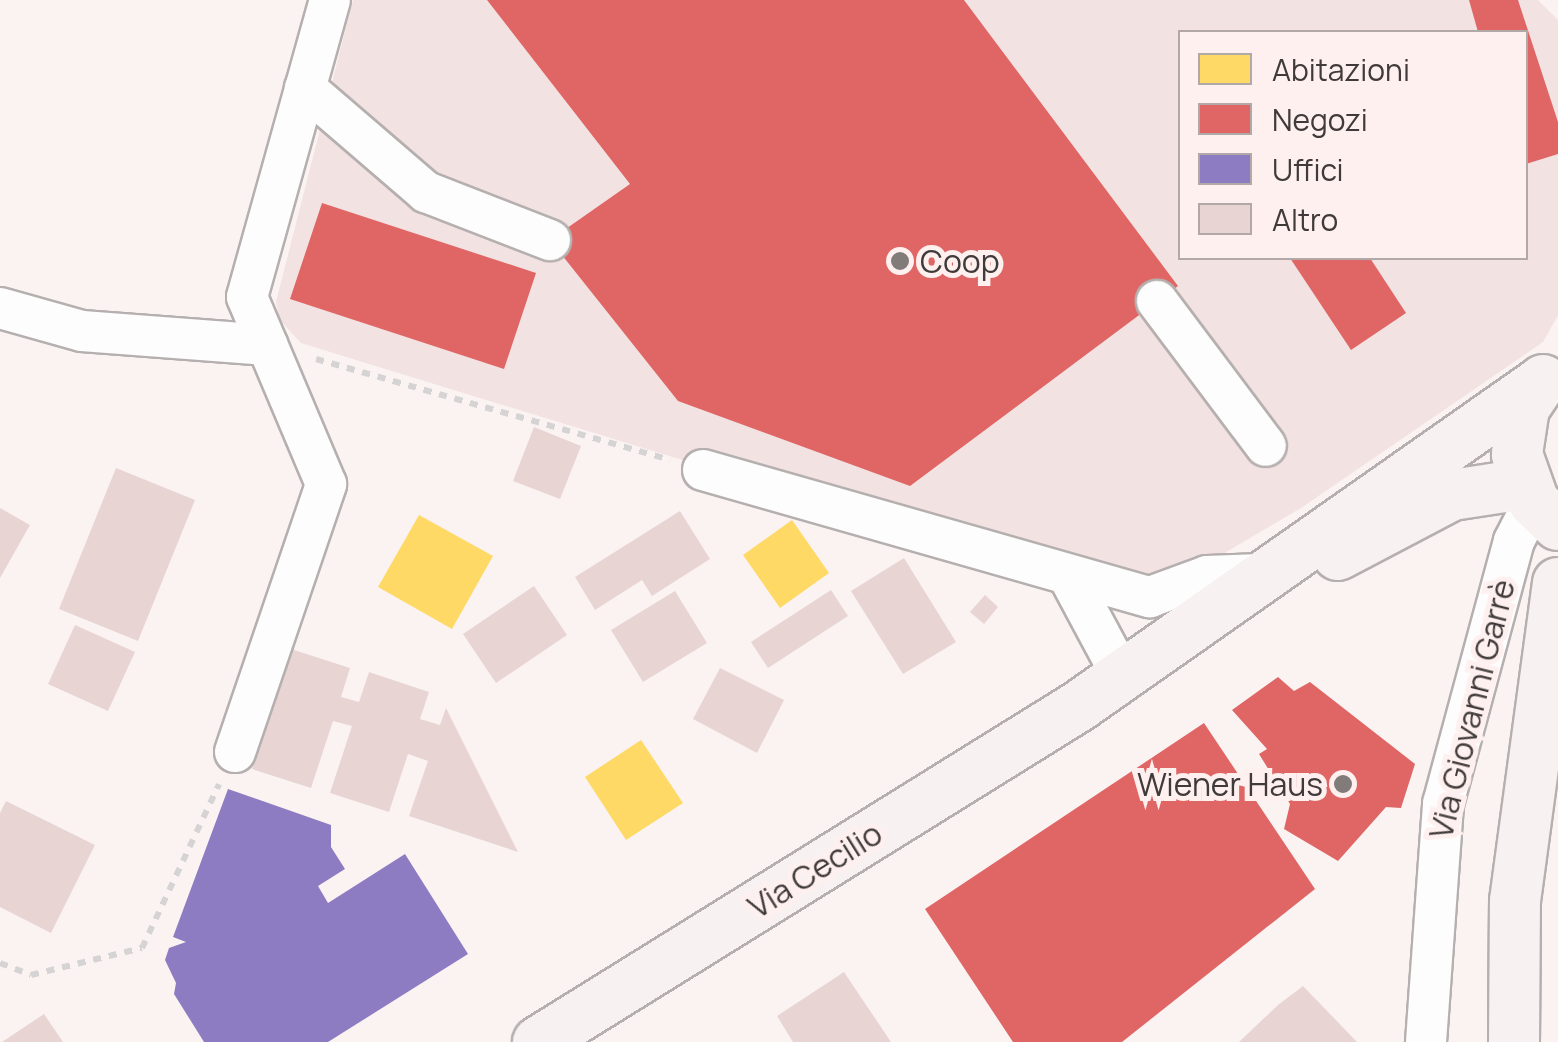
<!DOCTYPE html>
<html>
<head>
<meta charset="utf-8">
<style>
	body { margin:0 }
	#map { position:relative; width:1558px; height:1042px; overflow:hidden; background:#faf3f2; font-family:Manrope,sans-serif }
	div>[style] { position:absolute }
	.built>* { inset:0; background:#f2e2e1 }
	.homes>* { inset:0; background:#ffd966 }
	.shops>* { inset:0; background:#e06666 }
	.offices>* { inset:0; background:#8e7cc3 }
	.building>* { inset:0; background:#e8d5d3 }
	.path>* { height:6px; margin-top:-3px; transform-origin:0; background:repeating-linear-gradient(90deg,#d5d3d3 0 8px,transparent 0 16px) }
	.roads { filter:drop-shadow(2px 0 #b5b0af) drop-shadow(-2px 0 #b5b0af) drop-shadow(0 2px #b5b0af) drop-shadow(0 -2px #b5b0af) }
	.minor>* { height:40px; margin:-20px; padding:0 20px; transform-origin:20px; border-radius:20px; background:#fefdfd }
	.major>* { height:50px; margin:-25px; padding:0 25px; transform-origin:25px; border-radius:25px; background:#f7f1f1 }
	.dots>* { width:28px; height:28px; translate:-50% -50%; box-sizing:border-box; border:5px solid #fef0ef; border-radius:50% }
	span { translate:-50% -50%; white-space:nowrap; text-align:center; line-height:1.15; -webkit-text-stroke:10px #fef0ef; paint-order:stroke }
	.poi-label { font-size:32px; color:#403b3a }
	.left { translate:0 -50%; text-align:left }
	.right { translate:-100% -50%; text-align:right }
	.street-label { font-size:32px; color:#403b3a }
	.legend { position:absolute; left:1178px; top:30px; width:350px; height:230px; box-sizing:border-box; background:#fef0ef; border:2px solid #b2a8a7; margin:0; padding:12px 18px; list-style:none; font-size:30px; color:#403b3a }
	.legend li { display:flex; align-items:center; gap:20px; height:50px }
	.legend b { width:50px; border:2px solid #b2a8a7 }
</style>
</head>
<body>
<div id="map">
	<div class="built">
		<i style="clip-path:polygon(evenodd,353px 0,1538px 0,1558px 20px,1558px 315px,1543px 342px,1301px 508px,1150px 597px,1070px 579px,301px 343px,280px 320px,276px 302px,353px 0,1180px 32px,1526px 32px,1526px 258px,1180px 258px,1180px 32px)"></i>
	</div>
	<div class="homes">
		<i style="clip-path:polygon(419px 515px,493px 556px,452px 629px,378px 587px)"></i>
		<i style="clip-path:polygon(792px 520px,829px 573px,780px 608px,743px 555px)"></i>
		<i style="clip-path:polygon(641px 740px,683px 803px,626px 840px,585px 777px)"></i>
	</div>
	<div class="shops">
		<i style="clip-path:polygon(487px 0,964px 0,1178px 286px,910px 486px,678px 401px,550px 240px,630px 184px)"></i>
		<i style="clip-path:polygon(1469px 0,1518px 0,1558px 122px,1558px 154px,1526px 164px,1526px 32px,1478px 32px)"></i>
		<i style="clip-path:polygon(322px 203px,536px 273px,504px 369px,290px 299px)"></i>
		<i style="clip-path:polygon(1290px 258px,1370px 258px,1406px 313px,1351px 350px)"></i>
		<i style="clip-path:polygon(1278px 677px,1294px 691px,1310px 682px,1415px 764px,1401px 808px,1386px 807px,1338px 861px,1284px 829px,1290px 804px,1259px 754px,1267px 749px,1232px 710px)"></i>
		<i style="clip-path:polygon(1204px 723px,1315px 889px,1122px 1042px,1013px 1042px,925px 909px)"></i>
	</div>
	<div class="offices">
		<i style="clip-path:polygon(228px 789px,331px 825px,331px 847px,345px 869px,318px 886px,328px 903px,405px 854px,468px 954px,328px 1042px,204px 1042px,174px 994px,176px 983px,165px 960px,169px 948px,186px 942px,173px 937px)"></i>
	</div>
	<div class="building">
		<i style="clip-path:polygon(534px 427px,581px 446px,560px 499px,513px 481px)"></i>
		<i style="clip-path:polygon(116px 468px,195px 500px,138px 641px,59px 609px)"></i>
		<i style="clip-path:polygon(0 508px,30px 525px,0 578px)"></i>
		<i style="clip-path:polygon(680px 511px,710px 559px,652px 596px,642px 580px,595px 610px,575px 577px)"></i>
		<i style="clip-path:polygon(904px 558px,956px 642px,903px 674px,851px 591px)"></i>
		<i style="clip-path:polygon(534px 586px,567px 635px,496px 683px,463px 634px)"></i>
		<i style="clip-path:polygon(831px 590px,848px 616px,768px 668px,751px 642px)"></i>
		<i style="clip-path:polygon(675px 591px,707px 643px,643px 682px,611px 630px)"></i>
		<i style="clip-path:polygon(985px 595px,998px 607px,984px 624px,970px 612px)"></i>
		<i style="clip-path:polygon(75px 625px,135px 652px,108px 711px,48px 684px)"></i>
		<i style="clip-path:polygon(291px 649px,350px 668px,341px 697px,359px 702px,369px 672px,429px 692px,420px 719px,440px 725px,446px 708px,518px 852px,409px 816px,428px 761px,408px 754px,389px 812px,330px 793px,352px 726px,333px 721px,311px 788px,252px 769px)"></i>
		<i style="clip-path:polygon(720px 668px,784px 700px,757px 753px,693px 719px)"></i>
		<i style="clip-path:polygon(6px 801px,95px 845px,51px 933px,0 907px,0 813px)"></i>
		<i style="clip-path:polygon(844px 972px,891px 1042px,793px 1042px,777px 1016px)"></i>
		<i style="clip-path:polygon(1303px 986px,1357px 1042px,1239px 1042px,1278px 1005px)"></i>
		<i style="clip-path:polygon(44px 1014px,63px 1042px,2px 1042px)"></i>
	</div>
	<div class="path">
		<i style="left:316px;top:359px;width:368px;rotate:15.9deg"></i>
		<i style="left:0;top:963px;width:33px;rotate:21deg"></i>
		<i style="left:31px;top:975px;width:114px;rotate:-13.7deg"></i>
		<i style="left:142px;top:948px;width:181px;rotate:-64.8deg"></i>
	</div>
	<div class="roads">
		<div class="minor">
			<i style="left:305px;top:88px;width:160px;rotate:40.7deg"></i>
			<i style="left:426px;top:192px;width:133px;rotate:21.2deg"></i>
			<i style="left:1157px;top:301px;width:181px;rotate:53.1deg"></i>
			<i style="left:0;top:308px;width:85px;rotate:15.7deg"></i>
			<i style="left:82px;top:331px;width:186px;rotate:4.3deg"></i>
			<i style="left:703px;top:470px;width:465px;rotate:15.9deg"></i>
			<i style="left:1150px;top:597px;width:61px;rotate:-20.2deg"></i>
			<i style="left:1207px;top:576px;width:54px;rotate:-2.1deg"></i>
			<i style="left:1070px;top:579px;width:108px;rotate:61.8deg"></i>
			<i style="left:235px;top:752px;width:283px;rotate:-71.2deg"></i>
			<i style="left:326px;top:484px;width:203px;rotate:-112.9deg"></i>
			<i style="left:247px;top:297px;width:308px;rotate:-74.4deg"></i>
			<i style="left:1426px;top:1042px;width:239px;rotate:-85.9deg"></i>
			<i style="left:1443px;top:804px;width:272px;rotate:-74.9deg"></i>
			<i style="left:1514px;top:541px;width:44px;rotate:-62.9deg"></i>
		</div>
		<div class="major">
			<i style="left:1543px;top:380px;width:34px;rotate:124deg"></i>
			<i style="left:1524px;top:408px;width:47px;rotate:98.7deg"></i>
			<i style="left:1517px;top:454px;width:51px;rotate:70.5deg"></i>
			<i style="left:1534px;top:502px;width:33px;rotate:44deg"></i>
			<i style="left:1338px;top:555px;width:129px;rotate:-27.8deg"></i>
			<i style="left:1452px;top:495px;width:73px;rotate:-8.7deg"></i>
			<i style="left:538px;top:1042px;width:637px;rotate:-31.84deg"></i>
			<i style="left:1079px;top:706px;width:564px;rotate:-35.04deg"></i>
			<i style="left:1514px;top:1042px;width:141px;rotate:-89.6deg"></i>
			<i style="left:1515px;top:901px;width:321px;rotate:-82.3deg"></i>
		</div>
	</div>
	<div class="dots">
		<i style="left:900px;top:261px;background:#817b7a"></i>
		<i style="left:1343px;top:784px;background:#817b7a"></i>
	</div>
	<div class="poi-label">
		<span class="left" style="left:920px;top:261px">Coop</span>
		<span class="right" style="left:1323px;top:784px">Wiener Haus</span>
	</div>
	<div class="street-label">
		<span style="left:1472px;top:709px;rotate:-76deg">Via Giovanni Garrè</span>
		<span style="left:815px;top:870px;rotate:-32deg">Via Cecilio</span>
	</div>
	<ul class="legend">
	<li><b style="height:28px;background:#ffd966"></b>Abitazioni</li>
	<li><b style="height:28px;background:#e06666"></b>Negozi</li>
	<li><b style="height:28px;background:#8e7cc3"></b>Uffici</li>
	<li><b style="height:28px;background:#e8d5d3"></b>Altro</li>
	</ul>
</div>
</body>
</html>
